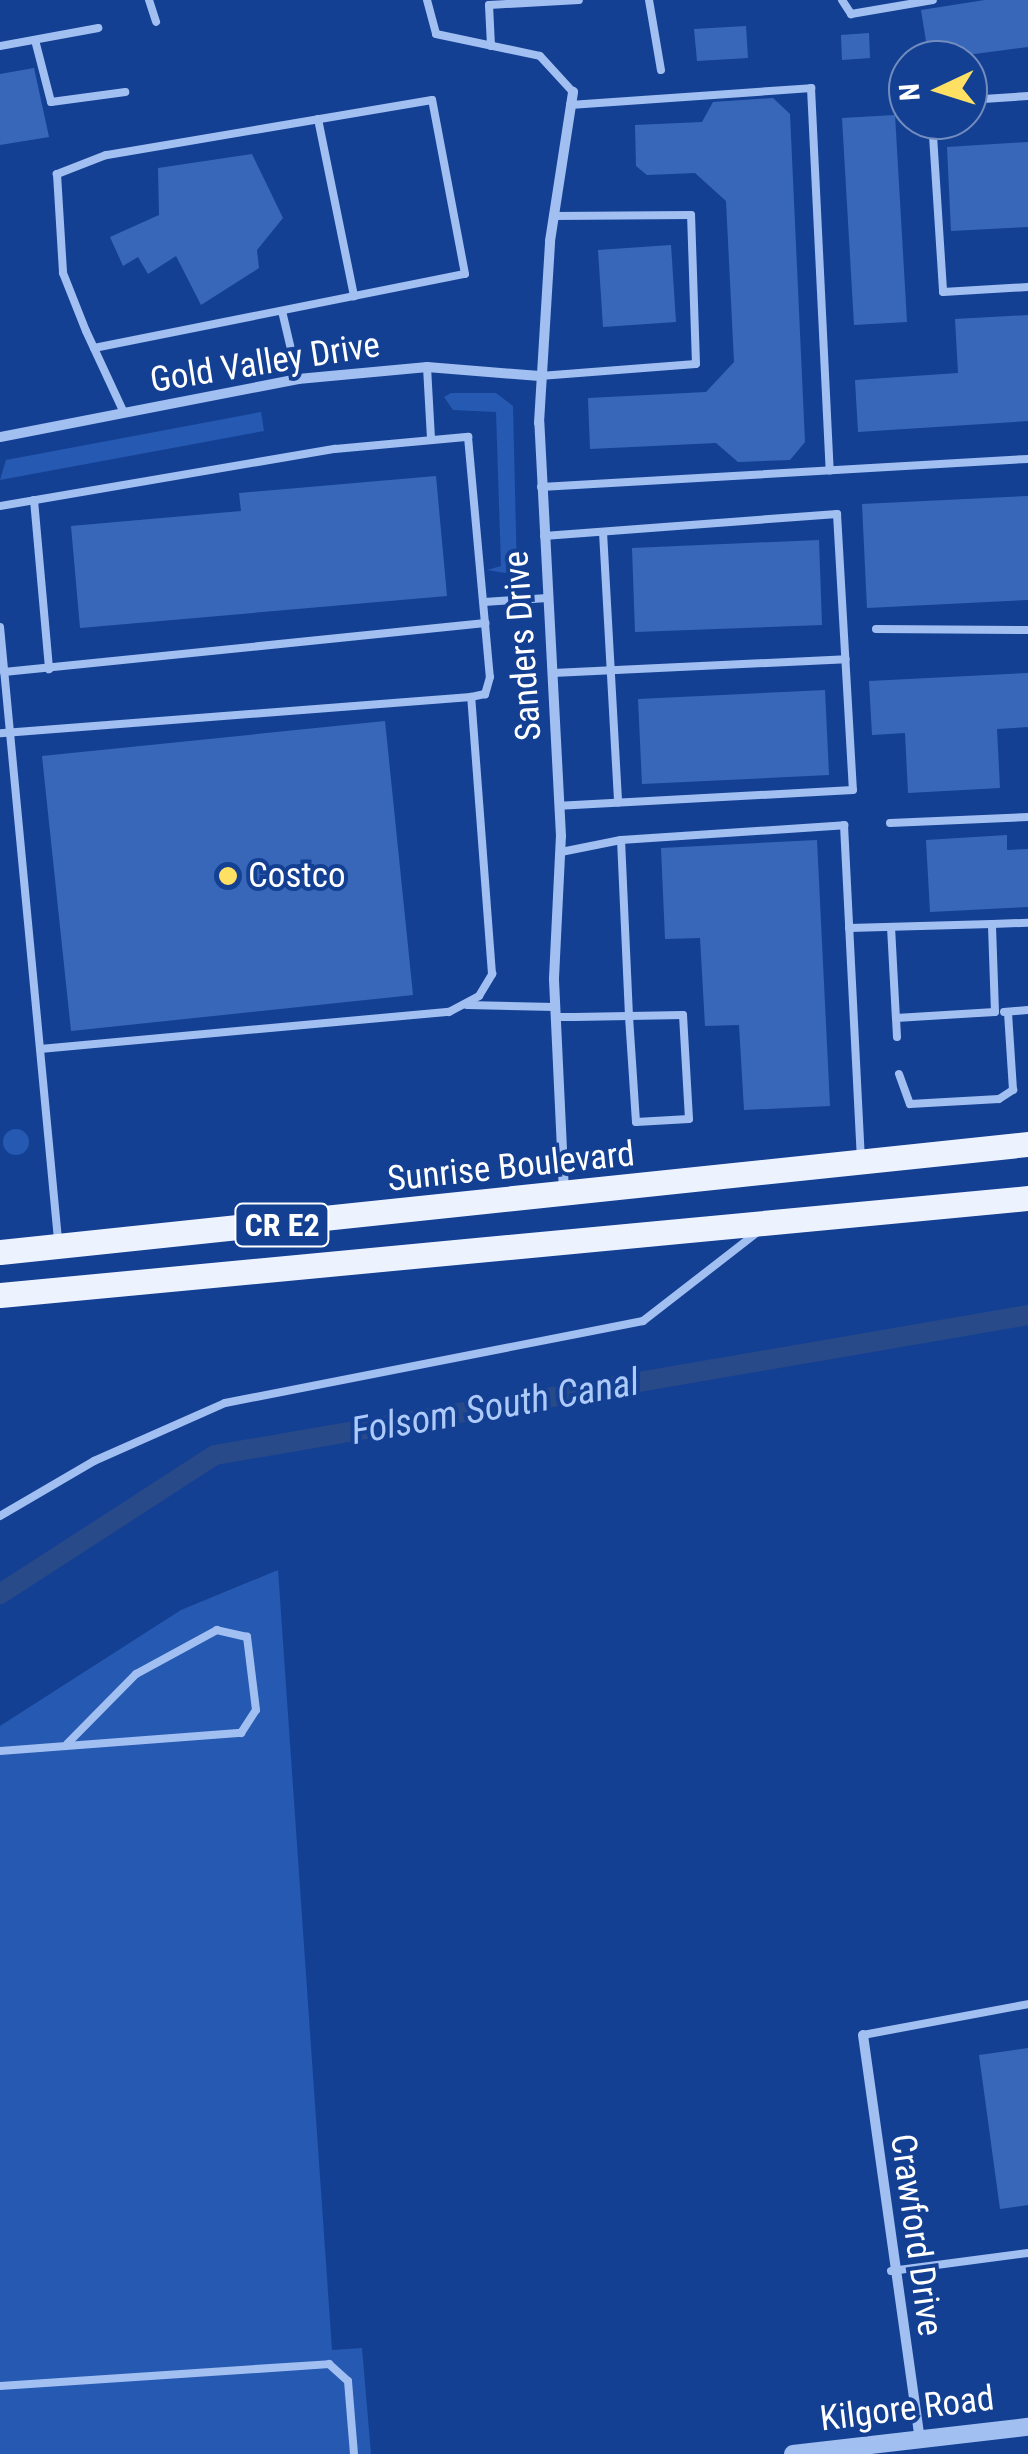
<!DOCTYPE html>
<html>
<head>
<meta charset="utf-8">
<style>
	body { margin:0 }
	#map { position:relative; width:1028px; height:2454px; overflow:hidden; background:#144093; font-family:"Roboto Condensed",sans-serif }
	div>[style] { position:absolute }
	.green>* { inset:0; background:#2659b2 }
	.round { border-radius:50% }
	.canal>* { height:20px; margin:-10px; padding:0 10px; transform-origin:10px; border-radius:10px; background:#294a89 }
	.building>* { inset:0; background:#3867ba }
	.service>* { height:8px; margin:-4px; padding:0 4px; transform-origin:4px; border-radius:4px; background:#a2bff2 }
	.minor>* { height:10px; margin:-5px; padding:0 5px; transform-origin:5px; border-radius:5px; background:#a2bff2 }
	.tertiary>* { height:18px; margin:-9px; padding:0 9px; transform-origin:9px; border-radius:9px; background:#a2bff2 }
	.primary>* { height:25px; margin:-12.5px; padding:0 12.5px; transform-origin:12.5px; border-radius:12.5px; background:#edf2ff }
	.dots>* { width:28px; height:28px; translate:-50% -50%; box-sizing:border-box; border:5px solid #144093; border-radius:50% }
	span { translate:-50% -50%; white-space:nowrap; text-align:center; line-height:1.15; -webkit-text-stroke:8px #144093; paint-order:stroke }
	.shield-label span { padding:2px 8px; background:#144093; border:2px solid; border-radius:8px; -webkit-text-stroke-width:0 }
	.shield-label { font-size:32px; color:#fff; font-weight:700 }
	.street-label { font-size:35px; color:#fff }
	.poi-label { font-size:35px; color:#fff }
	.left { translate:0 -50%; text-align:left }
	.water-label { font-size:38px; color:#aecaf9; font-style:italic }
	.north { position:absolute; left:888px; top:40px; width:100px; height:100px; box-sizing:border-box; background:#144093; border:2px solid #728cbe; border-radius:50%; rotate:266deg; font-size:28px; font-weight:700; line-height:40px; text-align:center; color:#fff }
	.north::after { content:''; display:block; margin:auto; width:35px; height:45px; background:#ffe063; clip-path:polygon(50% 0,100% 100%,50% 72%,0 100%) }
</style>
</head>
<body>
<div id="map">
	<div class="green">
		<i style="clip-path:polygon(451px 393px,496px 393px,513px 406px,517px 575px,487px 570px,501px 566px,496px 412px,453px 410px,444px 397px)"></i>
		<i style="clip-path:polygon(261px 412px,264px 431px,0 480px,6px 460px)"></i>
		<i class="round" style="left:3px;top:1129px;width:26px;height:26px"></i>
		<i style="clip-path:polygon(278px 1570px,332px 2350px,362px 2348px,371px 2454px,0 2454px,0 1726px,181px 1610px)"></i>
	</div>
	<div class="canal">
		<i style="left:0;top:1594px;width:256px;rotate:-32.9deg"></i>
		<i style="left:215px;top:1455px;width:825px;rotate:-9.77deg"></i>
	</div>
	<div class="building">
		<i style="clip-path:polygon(985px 0,1028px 0,1028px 47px,929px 60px,921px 10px)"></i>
		<i style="clip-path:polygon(746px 26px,748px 58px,697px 61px,694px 29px)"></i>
		<i style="clip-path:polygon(869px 33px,870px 58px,842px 60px,841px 35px)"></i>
		<i style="clip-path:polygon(34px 68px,49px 137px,0 145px,0 74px)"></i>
		<i style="clip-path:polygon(773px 98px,790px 114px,805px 442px,790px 460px,738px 462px,716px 443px,590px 449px,588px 398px,706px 392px,734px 362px,726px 201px,695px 173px,647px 175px,636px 166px,635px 125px,702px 122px,713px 102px)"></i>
		<i style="clip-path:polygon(895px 115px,907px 322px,854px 325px,842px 118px)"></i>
		<i style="clip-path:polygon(1028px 142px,1028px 227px,951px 231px,947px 147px)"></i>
		<i style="clip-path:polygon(252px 154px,283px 218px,257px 250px,259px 268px,201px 305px,176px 256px,148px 274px,138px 257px,123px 266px,110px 237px,159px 215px,158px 168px)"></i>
		<i style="clip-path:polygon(671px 245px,676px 322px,603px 327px,598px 250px)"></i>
		<i style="clip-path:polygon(1028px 315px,1028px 421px,858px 432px,855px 380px,958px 373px,955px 319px)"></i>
		<i style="clip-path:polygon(436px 476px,447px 596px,80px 628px,71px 526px,241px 511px,239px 493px)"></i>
		<i style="clip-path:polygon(1028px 496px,1028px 600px,867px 608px,862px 504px)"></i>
		<i style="clip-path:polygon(819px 540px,822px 625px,635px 632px,632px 548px)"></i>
		<i style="clip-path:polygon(1028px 673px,1028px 727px,997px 729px,1000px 788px,908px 793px,905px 733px,872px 735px,869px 681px)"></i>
		<i style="clip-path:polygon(825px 690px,829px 775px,642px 784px,638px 699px)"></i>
		<i style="clip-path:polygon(385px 721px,413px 995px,71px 1031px,42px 756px)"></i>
		<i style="clip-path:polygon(1007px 835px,1007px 850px,1028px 849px,1028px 907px,930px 912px,926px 840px)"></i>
		<i style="clip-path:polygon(817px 840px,830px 1106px,744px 1110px,739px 1025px,705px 1026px,700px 938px,665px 939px,661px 848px)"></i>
		<i style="clip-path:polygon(1028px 2048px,1028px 2205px,1000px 2209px,979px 2055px)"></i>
	</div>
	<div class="service">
		<i style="left:149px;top:0;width:23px;rotate:72deg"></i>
		<i style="left:427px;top:0;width:35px;rotate:75deg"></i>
		<i style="left:436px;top:34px;width:106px;rotate:11.9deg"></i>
		<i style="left:540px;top:56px;width:49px;rotate:47.5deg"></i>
		<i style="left:649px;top:0;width:71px;rotate:80.3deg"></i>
		<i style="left:842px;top:0;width:17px;rotate:57deg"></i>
		<i style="left:851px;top:14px;width:83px;rotate:-9.7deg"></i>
		<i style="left:35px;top:40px;width:64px;rotate:75.5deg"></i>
		<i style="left:51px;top:102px;width:75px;rotate:-7.7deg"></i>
		<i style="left:0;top:46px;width:100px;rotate:-10.4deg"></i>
		<i style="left:491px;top:46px;width:41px;rotate:-92.8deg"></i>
		<i style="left:489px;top:5px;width:90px;rotate:-3.2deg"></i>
		<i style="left:968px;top:100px;width:60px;rotate:-3.8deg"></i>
		<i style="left:570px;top:105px;width:242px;rotate:-4deg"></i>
		<i style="left:811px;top:88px;width:383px;rotate:87.2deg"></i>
		<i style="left:318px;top:119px;width:181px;rotate:78.5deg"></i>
		<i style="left:932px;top:120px;width:172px;rotate:86.3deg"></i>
		<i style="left:943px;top:292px;width:85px;rotate:-3.4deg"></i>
		<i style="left:282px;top:311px;width:70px;rotate:76.8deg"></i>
		<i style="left:94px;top:348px;width:378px;rotate:-11.3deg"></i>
		<i style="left:465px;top:274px;width:177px;rotate:-100.7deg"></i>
		<i style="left:432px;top:100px;width:331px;rotate:170.4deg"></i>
		<i style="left:106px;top:155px;width:53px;rotate:158.8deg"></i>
		<i style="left:57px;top:174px;width:99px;rotate:86.5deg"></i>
		<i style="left:63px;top:273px;width:62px;rotate:68.4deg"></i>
		<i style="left:86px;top:331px;width:90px;rotate:65.1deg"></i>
		<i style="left:427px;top:367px;width:72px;rotate:86.8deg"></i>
		<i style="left:540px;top:376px;width:156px;rotate:-4.4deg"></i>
		<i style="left:696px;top:364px;width:149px;rotate:-91.9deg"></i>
		<i style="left:691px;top:215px;width:138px;rotate:179.6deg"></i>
		<i style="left:541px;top:487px;width:488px;rotate:-3.3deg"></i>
		<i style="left:34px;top:500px;width:170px;rotate:84.9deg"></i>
		<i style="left:0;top:506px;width:340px;rotate:-9.7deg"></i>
		<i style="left:335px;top:449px;width:134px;rotate:-5.2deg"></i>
		<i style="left:468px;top:437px;width:241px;rotate:84.8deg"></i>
		<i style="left:490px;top:677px;width:18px;rotate:106deg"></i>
		<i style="left:485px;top:694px;width:14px;rotate:168deg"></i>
		<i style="left:471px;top:697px;width:472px;rotate:175.6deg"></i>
		<i style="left:603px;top:532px;width:271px;rotate:86.8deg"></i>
		<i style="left:544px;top:536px;width:294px;rotate:-4.3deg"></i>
		<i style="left:837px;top:514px;width:276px;rotate:86.7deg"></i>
		<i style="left:853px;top:790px;width:293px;rotate:176.9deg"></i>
		<i style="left:484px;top:602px;width:64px;rotate:-3.6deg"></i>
		<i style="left:0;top:627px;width:616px;rotate:84.59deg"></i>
		<i style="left:876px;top:629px;width:152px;rotate:0.4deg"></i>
		<i style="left:4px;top:672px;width:484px;rotate:-5.8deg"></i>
		<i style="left:553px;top:673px;width:293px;rotate:-2.7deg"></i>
		<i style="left:890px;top:823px;width:138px;rotate:-2.5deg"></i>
		<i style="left:561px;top:852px;width:61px;rotate:-11.3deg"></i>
		<i style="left:891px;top:927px;width:91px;rotate:86.9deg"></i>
		<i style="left:896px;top:1018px;width:99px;rotate:-3.5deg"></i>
		<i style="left:995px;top:1012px;width:88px;rotate:-92deg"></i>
		<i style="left:992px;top:924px;width:36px;rotate:-2deg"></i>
		<i style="left:849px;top:928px;width:143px;rotate:-1.6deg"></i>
		<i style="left:467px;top:1005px;width:88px;rotate:1.3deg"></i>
		<i style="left:1004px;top:1012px;width:24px;rotate:-5deg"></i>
		<i style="left:556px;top:1017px;width:18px"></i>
		<i style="left:574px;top:1017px;width:55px;rotate:-1deg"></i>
		<i style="left:629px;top:1016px;width:54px;rotate:-1.1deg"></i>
		<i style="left:683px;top:1015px;width:104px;rotate:86.7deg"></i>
		<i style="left:689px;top:1119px;width:53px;rotate:176.8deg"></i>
		<i style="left:636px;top:1122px;width:106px;rotate:-93.8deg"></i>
		<i style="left:629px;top:1016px;width:176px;rotate:-92.6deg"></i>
		<i style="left:621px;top:840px;width:224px;rotate:-3.8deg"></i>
		<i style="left:844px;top:825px;width:334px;rotate:87.1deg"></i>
		<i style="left:896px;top:1018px;width:19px;rotate:87deg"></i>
		<i style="left:40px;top:1049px;width:411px;rotate:-5.2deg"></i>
		<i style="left:449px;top:1012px;width:34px;rotate:-28deg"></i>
		<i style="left:479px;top:996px;width:26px;rotate:-59deg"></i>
		<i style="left:492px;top:974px;width:278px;rotate:-94.3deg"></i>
		<i style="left:899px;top:1074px;width:32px;rotate:70deg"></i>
		<i style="left:910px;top:1104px;width:89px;rotate:-3.2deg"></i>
		<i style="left:999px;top:1099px;width:17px;rotate:-33deg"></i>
		<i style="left:1013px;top:1090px;width:78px;rotate:-93.7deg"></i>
		<i style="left:0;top:1516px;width:109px;rotate:-30.3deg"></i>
		<i style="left:94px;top:1461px;width:143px;rotate:-23.9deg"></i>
		<i style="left:225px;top:1403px;width:426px;rotate:-11.1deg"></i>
		<i style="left:643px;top:1321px;width:147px;rotate:-37.8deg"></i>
		<i style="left:0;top:1751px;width:242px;rotate:-4.3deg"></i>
		<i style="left:241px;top:1733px;width:27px;rotate:-57deg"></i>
		<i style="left:256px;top:1710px;width:74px;rotate:-97deg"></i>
		<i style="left:247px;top:1637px;width:31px;rotate:-167deg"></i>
		<i style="left:217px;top:1630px;width:92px;rotate:151.5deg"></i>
		<i style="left:136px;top:1674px;width:98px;rotate:134.6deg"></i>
		<i style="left:863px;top:2035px;width:168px;rotate:-10.6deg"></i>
		<i style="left:891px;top:2271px;width:138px;rotate:-7.5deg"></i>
		<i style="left:0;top:2386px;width:330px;rotate:-3.8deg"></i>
		<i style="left:329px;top:2364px;width:25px;rotate:42deg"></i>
		<i style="left:348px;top:2381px;width:73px;rotate:85.3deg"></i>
	</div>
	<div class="minor">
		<i style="left:0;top:437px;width:304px;rotate:-11deg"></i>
		<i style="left:298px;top:379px;width:130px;rotate:-5.3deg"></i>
		<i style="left:427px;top:367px;width:113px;rotate:4.6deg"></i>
		<i style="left:564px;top:1192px;width:214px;rotate:-92.7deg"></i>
		<i style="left:554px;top:978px;width:142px;rotate:-87.2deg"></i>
		<i style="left:561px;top:836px;width:414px;rotate:-93deg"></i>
		<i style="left:539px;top:423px;width:182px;rotate:-86.5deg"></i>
		<i style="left:550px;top:241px;width:151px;rotate:-81.2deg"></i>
		<i style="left:863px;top:2035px;width:411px;rotate:82deg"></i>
	</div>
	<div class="tertiary">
		<i style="left:793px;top:2454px;width:237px;rotate:-6.6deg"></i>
	</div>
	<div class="primary">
		<i style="left:0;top:1252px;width:1034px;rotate:-6deg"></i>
		<i style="left:0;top:1295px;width:1033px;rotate:-5.39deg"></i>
	</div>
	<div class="dots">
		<i style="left:228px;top:876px;background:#ffe063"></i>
	</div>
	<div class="shield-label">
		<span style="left:282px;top:1225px">CR E2</span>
	</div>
	<div class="street-label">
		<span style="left:265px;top:363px;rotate:-9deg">Gold Valley Drive</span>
		<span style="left:523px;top:646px;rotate:-94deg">Sanders Drive</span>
		<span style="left:511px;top:1167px;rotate:-6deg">Sunrise Boulevard</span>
		<span style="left:916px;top:2235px;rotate:82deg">Crawford Drive</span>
		<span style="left:907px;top:2409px;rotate:-7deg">Kilgore Road</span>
	</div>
	<div class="poi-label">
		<span class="left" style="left:248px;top:876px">Costco</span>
	</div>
	<div class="water-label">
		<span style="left:495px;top:1407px;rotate:-10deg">Folsom South Canal</span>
	</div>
	<div class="north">N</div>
</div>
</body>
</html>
